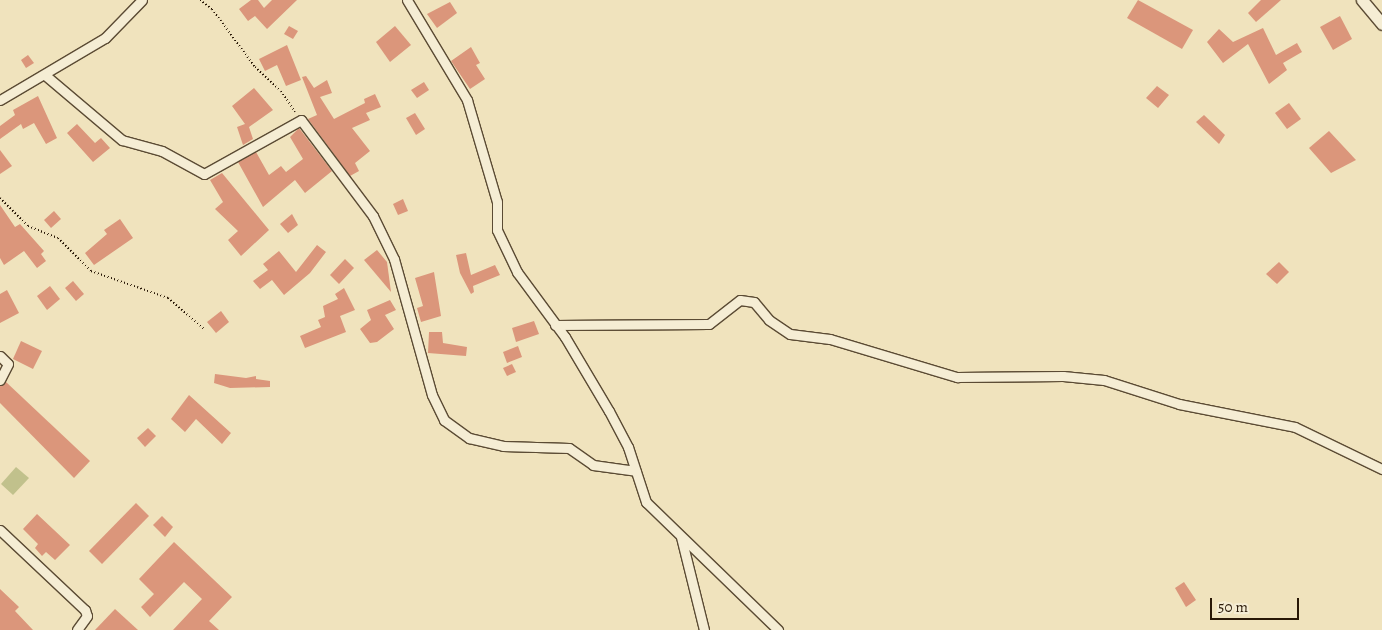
<!DOCTYPE html>
<html>
<head>
<meta charset="utf-8">
<style>
	body { margin:0 }
	#map { position:relative; width:1382px; height:630px; overflow:hidden; background:#f0e3bd; font-family:Alegreya,serif }
	div>[style] { position:absolute }
	.green>* { inset:0; background:#c1c18c }
	.building>* { inset:0; background:#db967b }
	.path>* { height:2px; margin-top:-1px; transform-origin:0; background:repeating-linear-gradient(90deg,#291806 0 1px,transparent 0 3.5px) }
	.roads { filter:drop-shadow(1px 0 #5b4b34) drop-shadow(-1px 0 #5b4b34) drop-shadow(0 1px #5b4b34) drop-shadow(0 -1px #5b4b34) }
	.minor>* { height:9px; margin:-4.5px; padding:0 4.5px; transform-origin:4.5px; border-radius:4.5px; background:#f5edd4 }
	.tertiary>* { height:11px; margin:-5.5px; padding:0 5.5px; transform-origin:5.5px; border-radius:5.5px; background:#f5edd4 }
	span { translate:-50% -50%; white-space:nowrap; text-align:center; line-height:1.15; -webkit-text-stroke:4px #f5edd4; paint-order:stroke }
	.scale { position:absolute; left:1210px; top:598px; width:89px; height:22px; box-sizing:border-box; border:2px solid #291806; border-top:0; padding-left:6px; font-size:15px; line-height:18px; white-space:nowrap; color:#291806; -webkit-text-stroke:4px #f5edd4; paint-order:stroke }
</style>
</head>
<body>
<div id="map">
	<div class="green">
		<i style="clip-path:polygon(16px 467px,29px 478px,13px 495px,1px 484px)"></i>
	</div>
	<div class="building">
		<i style="clip-path:polygon(251px 0,258px 0,264px 8px,272px 0,297px 0,267px 29px,255px 16px,248px 21px,239px 9px)"></i>
		<i style="clip-path:polygon(1138px 0,1193px 30px,1182px 49px,1127px 18px)"></i>
		<i style="clip-path:polygon(1261px 0,1281px 0,1256px 22px,1248px 13px)"></i>
		<i style="clip-path:polygon(450px 2px,457px 13px,437px 28px,427px 14px)"></i>
		<i style="clip-path:polygon(1340px 16px,1352px 39px,1333px 50px,1320px 27px)"></i>
		<i style="clip-path:polygon(289px 26px,298px 31px,293px 39px,284px 34px)"></i>
		<i style="clip-path:polygon(395px 26px,411px 45px,390px 62px,376px 42px)"></i>
		<i style="clip-path:polygon(1263px 28px,1276px 55px,1297px 43px,1302px 52px,1283px 63px,1287px 70px,1269px 84px,1248px 44px,1223px 63px,1207px 42px,1219px 29px,1233px 42px)"></i>
		<i style="clip-path:polygon(287px 45px,301px 80px,286px 86px,277px 65px,265px 71px,259px 59px)"></i>
		<i style="clip-path:polygon(471px 47px,480px 63px,476px 65px,485px 79px,470px 89px,451px 61px)"></i>
		<i style="clip-path:polygon(28px 55px,34px 63px,26px 68px,21px 60px)"></i>
		<i style="clip-path:polygon(306px 76px,314px 88px,327px 80px,332px 93px,320px 97px,334px 119px,365px 103px,364px 99px,375px 94px,381px 107px,366px 113px,370px 120px,352px 128px,370px 151px,355px 163px,359px 171px,350px 176px,308px 119px,317px 115px,302px 77px)"></i>
		<i style="clip-path:polygon(424px 82px,429px 90px,417px 98px,411px 90px)"></i>
		<i style="clip-path:polygon(1157px 86px,1169px 95px,1158px 108px,1146px 98px)"></i>
		<i style="clip-path:polygon(254px 88px,273px 110px,249px 127px,253px 139px,243px 145px,237px 127px,245px 124px,232px 106px)"></i>
		<i style="clip-path:polygon(38px 96px,57px 138px,46px 144px,34px 123px,23px 129px,21px 124px,0 139px,0 126px,15px 115px,13px 110px)"></i>
		<i style="clip-path:polygon(1289px 103px,1301px 119px,1287px 129px,1275px 113px)"></i>
		<i style="clip-path:polygon(415px 113px,425px 129px,416px 135px,406px 118px)"></i>
		<i style="clip-path:polygon(1204px 115px,1225px 135px,1219px 144px,1196px 122px)"></i>
		<i style="clip-path:polygon(77px 124px,95px 143px,101px 138px,110px 148px,93px 162px,67px 133px)"></i>
		<i style="clip-path:polygon(299px 128px,332px 171px,305px 193px,295px 180px,263px 207px,238px 162px,256px 152px,269px 175px,281px 166px,286px 172px,303px 159px,290px 137px)"></i>
		<i style="clip-path:polygon(1329px 131px,1356px 160px,1331px 173px,1309px 148px)"></i>
		<i style="clip-path:polygon(0 150px,12px 166px,0 174px)"></i>
		<i style="clip-path:polygon(222px 173px,269px 230px,241px 256px,228px 240px,238px 231px,215px 209px,223px 202px,210px 180px)"></i>
		<i style="clip-path:polygon(403px 199px,408px 211px,398px 215px,393px 204px)"></i>
		<i style="clip-path:polygon(0 205px,15px 227px,20px 224px,44px 251px,41px 254px,46px 261px,37px 268px,24px 251px,4px 265px,0 258px)"></i>
		<i style="clip-path:polygon(54px 211px,61px 219px,51px 228px,44px 220px)"></i>
		<i style="clip-path:polygon(292px 214px,298px 225px,288px 233px,280px 224px)"></i>
		<i style="clip-path:polygon(120px 219px,133px 238px,94px 265px,85px 253px,107px 234px,104px 230px)"></i>
		<i style="clip-path:polygon(317px 245px,326px 252px,310px 273px,284px 295px,272px 280px,260px 289px,253px 281px,268px 270px,263px 264px,279px 251px,296px 272px)"></i>
		<i style="clip-path:polygon(377px 250px,387px 262px,391px 292px,364px 260px)"></i>
		<i style="clip-path:polygon(466px 253px,471px 275px,495px 265px,500px 275px,473px 286px,474px 292px,471px 294px,460px 273px,456px 255px)"></i>
		<i style="clip-path:polygon(345px 259px,354px 268px,339px 284px,330px 275px)"></i>
		<i style="clip-path:polygon(1279px 262px,1289px 272px,1277px 284px,1266px 274px)"></i>
		<i style="clip-path:polygon(434px 272px,441px 316px,421px 322px,417px 308px,423px 306px,415px 278px)"></i>
		<i style="clip-path:polygon(73px 281px,84px 294px,76px 301px,65px 288px)"></i>
		<i style="clip-path:polygon(50px 286px,60px 299px,47px 310px,37px 296px)"></i>
		<i style="clip-path:polygon(344px 288px,355px 310px,340px 316px,346px 332px,305px 348px,300px 336px,321px 327px,318px 320px,325px 317px,323px 306px,338px 299px,335px 294px)"></i>
		<i style="clip-path:polygon(7px 290px,19px 313px,0 323px,0 294px)"></i>
		<i style="clip-path:polygon(390px 300px,396px 310px,385px 315px,394px 329px,377px 342px,370px 343px,360px 329px,371px 320px,367px 310px)"></i>
		<i style="clip-path:polygon(221px 311px,229px 322px,216px 333px,207px 322px)"></i>
		<i style="clip-path:polygon(534px 321px,539px 334px,516px 342px,512px 328px)"></i>
		<i style="clip-path:polygon(429px 332px,442px 332px,443px 343px,467px 347px,466px 356px,428px 353px)"></i>
		<i style="clip-path:polygon(21px 341px,42px 351px,33px 369px,13px 359px)"></i>
		<i style="clip-path:polygon(518px 346px,522px 357px,507px 363px,503px 352px)"></i>
		<i style="clip-path:polygon(512px 364px,516px 372px,507px 376px,503px 368px)"></i>
		<i style="clip-path:polygon(215px 374px,246px 378px,256px 376px,256px 379px,270px 381px,270px 387px,230px 388px,214px 383px)"></i>
		<i style="clip-path:polygon(6px 382px,90px 461px,74px 478px,0 403px,0 386px)"></i>
		<i style="clip-path:polygon(189px 395px,231px 433px,222px 444px,196px 419px,185px 432px,171px 419px)"></i>
		<i style="clip-path:polygon(148px 428px,156px 436px,145px 447px,137px 438px)"></i>
		<i style="clip-path:polygon(136px 503px,149px 516px,102px 564px,89px 551px)"></i>
		<i style="clip-path:polygon(37px 514px,70px 545px,55px 560px,46px 552px,42px 556px,35px 548px,38px 544px,23px 529px)"></i>
		<i style="clip-path:polygon(162px 516px,173px 527px,165px 537px,153px 525px)"></i>
		<i style="clip-path:polygon(174px 542px,232px 597px,209px 621px,219px 630px,173px 630px,202px 599px,184px 582px,150px 617px,141px 607px,154px 594px,139px 579px)"></i>
		<i style="clip-path:polygon(1184px 582px,1196px 600px,1186px 607px,1175px 588px)"></i>
		<i style="clip-path:polygon(0 589px,19px 607px,15px 611px,33px 630px,0 630px)"></i>
		<i style="clip-path:polygon(115px 609px,138px 630px,95px 630px)"></i>
	</div>
	<div class="path">
		<i style="left:200px;top:0;width:15px;rotate:37deg"></i>
		<i style="left:212px;top:9px;width:72px;rotate:53.4deg"></i>
		<i style="left:255px;top:67px;width:35px;rotate:43deg"></i>
		<i style="left:281px;top:91px;width:25px;rotate:56deg"></i>
		<i style="left:0;top:198px;width:40px;rotate:45deg"></i>
		<i style="left:28px;top:226px;width:32px;rotate:22deg"></i>
		<i style="left:58px;top:238px;width:47px;rotate:45deg"></i>
		<i style="left:91px;top:271px;width:82px;rotate:19.3deg"></i>
		<i style="left:168px;top:298px;width:48px;rotate:40.7deg"></i>
	</div>
	<div class="roads">
		<div class="minor">
			<i style="left:407px;top:0;width:117px;rotate:59deg"></i>
			<i style="left:467px;top:100px;width:106px;rotate:73.6deg"></i>
			<i style="left:497px;top:202px;width:28px;rotate:90deg"></i>
			<i style="left:497px;top:230px;width:47px;rotate:64.5deg"></i>
			<i style="left:517px;top:272px;width:81px;rotate:53.6deg"></i>
			<i style="left:565px;top:337px;width:86px;rotate:59.3deg"></i>
			<i style="left:609px;top:411px;width:41px;rotate:62.2deg"></i>
			<i style="left:628px;top:447px;width:58px;rotate:71.9deg"></i>
			<i style="left:646px;top:502px;width:184px;rotate:44.1deg"></i>
			<i style="left:45px;top:75px;width:101px;rotate:40.2deg"></i>
			<i style="left:122px;top:140px;width:41px;rotate:15.4deg"></i>
			<i style="left:162px;top:151px;width:48px;rotate:28.7deg"></i>
			<i style="left:204px;top:174px;width:111px;rotate:-29.1deg"></i>
			<i style="left:301px;top:120px;width:120px;rotate:53.1deg"></i>
			<i style="left:373px;top:216px;width:48px;rotate:64deg"></i>
			<i style="left:394px;top:259px;width:141px;rotate:74.4deg"></i>
			<i style="left:432px;top:395px;width:28px;rotate:64deg"></i>
			<i style="left:444px;top:420px;width:31px;rotate:36deg"></i>
			<i style="left:469px;top:438px;width:35px;rotate:13deg"></i>
			<i style="left:503px;top:446px;width:66px;rotate:1.7deg"></i>
			<i style="left:569px;top:448px;width:29px;rotate:35deg"></i>
			<i style="left:593px;top:465px;width:43px;rotate:7.9deg"></i>
			<i style="left:0;top:100px;width:122px;rotate:-30.6deg"></i>
			<i style="left:105px;top:38px;width:53px;rotate:-45.8deg"></i>
			<i style="left:555px;top:325px;width:154px;rotate:-0.4deg"></i>
			<i style="left:709px;top:324px;width:39px;rotate:-38deg"></i>
			<i style="left:740px;top:300px;width:14px;rotate:8deg"></i>
			<i style="left:754px;top:302px;width:23px;rotate:50deg"></i>
			<i style="left:769px;top:320px;width:25px;rotate:34deg"></i>
			<i style="left:790px;top:334px;width:40px;rotate:7.1deg"></i>
			<i style="left:830px;top:339px;width:133px;rotate:16.7deg"></i>
			<i style="left:957px;top:377px;width:106px;rotate:-0.5deg"></i>
			<i style="left:1063px;top:376px;width:41px;rotate:5.6deg"></i>
			<i style="left:1104px;top:380px;width:79px;rotate:17.7deg"></i>
			<i style="left:1179px;top:404px;width:118px;rotate:11.2deg"></i>
			<i style="left:1295px;top:427px;width:97px;rotate:25.8deg"></i>
			<i style="left:0;top:356px;width:11px;rotate:45deg"></i>
			<i style="left:8px;top:364px;width:18px;rotate:117deg"></i>
			<i style="left:0;top:530px;width:117px;rotate:43.3deg"></i>
			<i style="left:85px;top:610px;width:6px;rotate:72deg"></i>
			<i style="left:87px;top:616px;width:17px;rotate:126deg"></i>
			<i style="left:681px;top:537px;width:96px;rotate:76.1deg"></i>
		</div>
		<div class="tertiary">
			<i style="left:1362px;top:0;width:31px;rotate:50deg"></i>
		</div>
	</div>
	<div class="scale">50 m</div>
</div>
</body>
</html>
